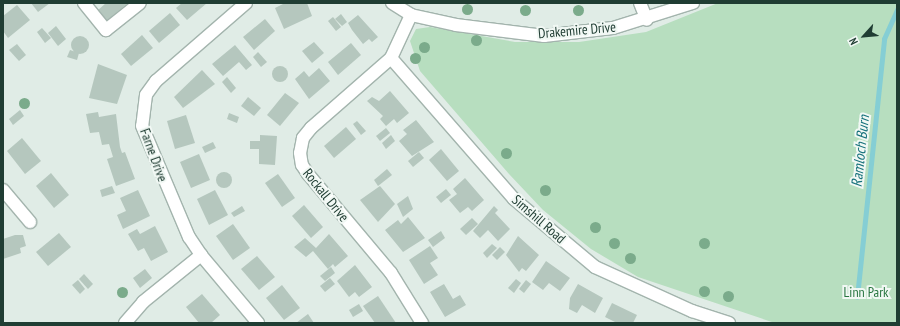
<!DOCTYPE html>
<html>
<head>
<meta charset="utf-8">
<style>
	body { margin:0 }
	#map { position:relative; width:900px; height:326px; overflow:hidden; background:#e0ece6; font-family:"PT Sans Narrow",sans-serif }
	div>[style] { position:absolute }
	.green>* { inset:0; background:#b7debf }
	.stream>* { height:4.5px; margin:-2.25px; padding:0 2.25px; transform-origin:2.25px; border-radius:2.25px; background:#85ced4 }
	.building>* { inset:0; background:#b5c7be }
	.round { border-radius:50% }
	.roads { filter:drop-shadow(1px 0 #a3b4ad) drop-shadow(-1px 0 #a3b4ad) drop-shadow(0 1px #a3b4ad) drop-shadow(0 -1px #a3b4ad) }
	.minor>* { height:12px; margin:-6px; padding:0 6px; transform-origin:6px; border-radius:6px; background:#fff }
	.trees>* { width:11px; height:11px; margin:-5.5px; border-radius:50%; background:#7bab8b }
	span { translate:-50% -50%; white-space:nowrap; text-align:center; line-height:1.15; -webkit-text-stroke:4px #f1f8f4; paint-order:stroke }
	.street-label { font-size:14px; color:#203d33 }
	.park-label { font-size:14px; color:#287640 }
	.water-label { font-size:15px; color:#17727c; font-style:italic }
	.frame { position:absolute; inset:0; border:4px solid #203d33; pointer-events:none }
	.north { position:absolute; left:844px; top:16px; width:40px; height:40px; -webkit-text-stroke:3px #f1f8f4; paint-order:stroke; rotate:243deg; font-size:11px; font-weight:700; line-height:16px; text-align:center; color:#203d33 }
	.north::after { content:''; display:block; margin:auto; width:14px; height:18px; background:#203d33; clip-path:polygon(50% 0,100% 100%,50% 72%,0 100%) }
</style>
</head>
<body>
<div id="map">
	<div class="green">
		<i style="clip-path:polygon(718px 3px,897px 3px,897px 323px,775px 323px,638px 277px,591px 249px,543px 210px,509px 174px,420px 71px,410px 41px,416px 29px,430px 27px,515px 42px,579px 42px,646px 32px)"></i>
	</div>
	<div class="stream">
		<i style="left:857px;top:297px;width:259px;rotate:-84deg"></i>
		<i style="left:884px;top:39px;width:32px;rotate:-66deg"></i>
	</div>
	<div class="building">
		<i style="clip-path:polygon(31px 3px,50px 3px,38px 12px)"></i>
		<i style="clip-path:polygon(106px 3px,128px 3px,106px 21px,97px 11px)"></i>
		<i style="clip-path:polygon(182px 3px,207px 3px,187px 20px,176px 8px)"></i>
		<i style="clip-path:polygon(285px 3px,307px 3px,312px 16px,284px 29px,275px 8px)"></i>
		<i style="clip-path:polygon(17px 5px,30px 20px,8px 38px,3px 31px,3px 16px)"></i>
		<i style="clip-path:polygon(170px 13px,180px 25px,159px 43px,149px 31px)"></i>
		<i style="clip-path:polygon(341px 14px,347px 22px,342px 26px,335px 19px)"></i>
		<i style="clip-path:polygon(358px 15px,378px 37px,372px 42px,369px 39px,363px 44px,352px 30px,348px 23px)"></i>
		<i style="clip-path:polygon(333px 17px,341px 27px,336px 31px,328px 21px)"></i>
		<i style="clip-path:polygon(265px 19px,275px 31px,254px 50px,243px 37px)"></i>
		<i style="clip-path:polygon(56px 26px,66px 39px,58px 46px,48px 33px)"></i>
		<i style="clip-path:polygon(42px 28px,51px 38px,45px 43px,37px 32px)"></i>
		<i style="clip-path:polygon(142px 35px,153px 48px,131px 66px,121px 54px)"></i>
		<i class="round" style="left:71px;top:36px;width:18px;height:18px"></i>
		<i style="clip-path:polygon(314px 42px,324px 53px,312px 63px,302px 51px)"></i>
		<i style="clip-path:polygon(351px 43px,361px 55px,338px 75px,328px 62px)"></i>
		<i style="clip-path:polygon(17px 44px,26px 55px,19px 61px,9px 50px)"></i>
		<i style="clip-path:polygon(235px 45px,252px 65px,246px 70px,239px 62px,223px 76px,212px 64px)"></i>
		<i style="clip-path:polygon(70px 50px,79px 53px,77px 60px,67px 57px)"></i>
		<i style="clip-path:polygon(258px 52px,267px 62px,261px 67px,253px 57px)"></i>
		<i style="clip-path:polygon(98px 64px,127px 75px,117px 104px,89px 98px)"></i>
		<i class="round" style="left:272px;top:66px;width:16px;height:16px"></i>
		<i style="clip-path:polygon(319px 68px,330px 81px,309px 99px,295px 79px,304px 71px,309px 77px)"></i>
		<i style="clip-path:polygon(202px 70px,215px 84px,183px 108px,174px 97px)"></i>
		<i style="clip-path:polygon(227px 77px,236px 88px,231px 93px,222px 82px)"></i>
		<i style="clip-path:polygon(390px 91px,409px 113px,397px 123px,394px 119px,386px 126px,380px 119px,383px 116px,367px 101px,372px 97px,379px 101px)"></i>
		<i style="clip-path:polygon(285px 93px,299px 103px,280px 126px,267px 115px)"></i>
		<i style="clip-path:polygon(248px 97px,261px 108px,254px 116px,241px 106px)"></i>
		<i style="clip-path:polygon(20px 110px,24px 116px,13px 125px,9px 119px)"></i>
		<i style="clip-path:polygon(98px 112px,99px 117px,116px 114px,120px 147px,122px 153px,125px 152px,135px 179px,116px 186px,107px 159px,113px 157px,109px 144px,102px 145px,99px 132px,90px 133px,86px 114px)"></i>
		<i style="clip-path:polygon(229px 113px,239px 117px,237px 123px,227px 119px)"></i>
		<i style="clip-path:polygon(186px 115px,195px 143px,175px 149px,167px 121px)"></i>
		<i style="clip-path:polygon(416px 120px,434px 142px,412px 156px,399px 141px,407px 134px,403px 130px)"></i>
		<i style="clip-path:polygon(357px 121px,366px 131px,361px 135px,353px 124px)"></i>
		<i style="clip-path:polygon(346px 127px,356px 139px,334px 158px,324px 146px)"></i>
		<i style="clip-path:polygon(386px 128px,390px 133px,380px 141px,376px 136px)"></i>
		<i style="clip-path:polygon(260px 135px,277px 136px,275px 165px,259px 164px,259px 149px,250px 149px,250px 141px,260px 141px)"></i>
		<i style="clip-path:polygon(391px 135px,395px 141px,386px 149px,382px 143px)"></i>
		<i style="clip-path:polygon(22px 138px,41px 161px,25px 174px,7px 151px)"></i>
		<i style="clip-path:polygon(213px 142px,216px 148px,205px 153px,202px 147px)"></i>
		<i style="clip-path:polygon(441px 149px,459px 171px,447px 181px,429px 160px)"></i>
		<i style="clip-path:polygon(419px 152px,424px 158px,413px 167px,408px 161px)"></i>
		<i style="clip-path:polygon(199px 154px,210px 180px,191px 188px,180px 162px)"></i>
		<i style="clip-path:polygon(387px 169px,392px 175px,378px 186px,374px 180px)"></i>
		<i class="round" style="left:216px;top:172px;width:16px;height:16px"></i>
		<i style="clip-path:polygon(51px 173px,69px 195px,54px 208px,36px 186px)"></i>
		<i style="clip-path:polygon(278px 174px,295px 198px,282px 207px,265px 183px)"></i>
		<i style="clip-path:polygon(465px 178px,484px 200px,472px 211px,468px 207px,460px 213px,449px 200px,457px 194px,453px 189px)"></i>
		<i style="clip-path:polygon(112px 186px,115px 193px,102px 197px,100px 190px)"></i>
		<i style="clip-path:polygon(380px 186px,395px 204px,378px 222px,360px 200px)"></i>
		<i style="clip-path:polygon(446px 189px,451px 195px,441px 203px,436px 197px)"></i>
		<i style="clip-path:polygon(138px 190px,150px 216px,123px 229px,117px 215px,126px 211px,120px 198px)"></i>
		<i style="clip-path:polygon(215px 190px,228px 215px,209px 225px,197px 199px)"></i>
		<i style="clip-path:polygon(408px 196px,413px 209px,403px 217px,397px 204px)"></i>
		<i style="clip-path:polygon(304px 205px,323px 227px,311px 238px,292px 216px)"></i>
		<i style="clip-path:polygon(242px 206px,245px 211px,234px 217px,231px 213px)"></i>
		<i style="clip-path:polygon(494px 206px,498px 210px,495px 213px,510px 229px,498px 241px,488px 230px,480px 238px,473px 231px)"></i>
		<i style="clip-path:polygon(408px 217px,425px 238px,403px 252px,385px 230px,398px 220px,401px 224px)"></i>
		<i style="clip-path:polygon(472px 218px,478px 224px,466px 235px,460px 229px)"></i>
		<i style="clip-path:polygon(233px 224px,250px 248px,233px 260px,216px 236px)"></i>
		<i style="clip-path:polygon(155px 226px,168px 252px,151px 261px,144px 248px,138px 251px,128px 234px,137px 229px,140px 234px)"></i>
		<i style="clip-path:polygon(441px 231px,445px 238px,433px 247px,428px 240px)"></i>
		<i style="clip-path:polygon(59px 233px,71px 247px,48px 266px,36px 252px)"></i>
		<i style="clip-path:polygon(329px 234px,348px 256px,335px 267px,333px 264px,328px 269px,313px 251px,306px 257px,294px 247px,305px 238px,316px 248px)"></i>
		<i style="clip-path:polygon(15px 235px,23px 235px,26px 246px,20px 248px,21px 253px,3px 259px,3px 239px)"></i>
		<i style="clip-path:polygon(518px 236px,539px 255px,526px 271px,522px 268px,519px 272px,506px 255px)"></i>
		<i style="clip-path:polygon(492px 244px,497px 248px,487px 258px,483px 253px)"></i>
		<i style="clip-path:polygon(430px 246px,438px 258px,430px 263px,438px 275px,424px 284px,409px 260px)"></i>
		<i style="clip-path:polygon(500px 247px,505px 252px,497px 260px,492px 255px)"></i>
		<i style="clip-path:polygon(257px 256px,275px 277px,259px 290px,241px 269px)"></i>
		<i style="clip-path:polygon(546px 261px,570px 278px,560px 291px,549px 283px,543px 290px,532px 282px)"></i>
		<i style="clip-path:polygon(355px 265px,372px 287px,359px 297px,355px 292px,349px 297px,337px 281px)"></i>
		<i style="clip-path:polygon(331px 267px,335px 273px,325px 281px,320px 276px)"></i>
		<i style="clip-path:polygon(145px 269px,152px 278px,140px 288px,133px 278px)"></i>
		<i style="clip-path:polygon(84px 274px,93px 284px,88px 289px,79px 279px)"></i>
		<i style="clip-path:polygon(330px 278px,335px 284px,325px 292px,320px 286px)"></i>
		<i style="clip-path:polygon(516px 279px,521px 283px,514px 293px,508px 288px)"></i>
		<i style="clip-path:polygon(78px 280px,85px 289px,80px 294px,72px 285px)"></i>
		<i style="clip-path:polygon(526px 280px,531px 284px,524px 293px,519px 289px)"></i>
		<i style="clip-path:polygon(444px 284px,453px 299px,460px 295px,466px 305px,445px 317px,430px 292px)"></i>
		<i style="clip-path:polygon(578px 284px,603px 298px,595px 313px,582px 305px,577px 313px,569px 309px,570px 298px)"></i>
		<i style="clip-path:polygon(282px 285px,300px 308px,284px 320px,266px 298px)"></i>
		<i style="clip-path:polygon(202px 294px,220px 315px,211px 323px,199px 323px,186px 307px)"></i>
		<i style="clip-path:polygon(378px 296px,396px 323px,375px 323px,363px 306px)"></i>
		<i style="clip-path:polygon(612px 303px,637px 315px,633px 323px,617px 323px,605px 317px)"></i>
		<i style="clip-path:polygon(359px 304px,363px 311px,353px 317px,349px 310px)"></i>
		<i style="clip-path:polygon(308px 314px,314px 323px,296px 323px)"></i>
	</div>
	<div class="roads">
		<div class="minor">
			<i style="left:84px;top:3px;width:35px;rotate:51deg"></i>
			<i style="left:106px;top:30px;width:43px;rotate:-38.5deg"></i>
			<i style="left:246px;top:3px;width:119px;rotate:139.1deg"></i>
			<i style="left:156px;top:81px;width:17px;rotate:126deg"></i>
			<i style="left:146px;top:95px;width:31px;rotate:97deg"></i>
			<i style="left:142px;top:126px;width:121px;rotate:67.1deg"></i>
			<i style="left:189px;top:237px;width:22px;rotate:56deg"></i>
			<i style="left:201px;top:255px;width:89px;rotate:50deg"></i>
			<i style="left:392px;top:3px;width:22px;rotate:32deg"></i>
			<i style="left:411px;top:15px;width:46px;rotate:12.5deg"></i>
			<i style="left:456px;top:25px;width:89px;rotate:7.1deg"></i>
			<i style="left:544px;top:36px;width:69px;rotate:-6.6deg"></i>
			<i style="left:613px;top:28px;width:84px;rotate:-17.4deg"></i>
			<i style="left:640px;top:3px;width:18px;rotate:68deg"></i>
			<i style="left:411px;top:15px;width:47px;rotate:114.9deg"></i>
			<i style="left:391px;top:58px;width:106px;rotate:138.8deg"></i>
			<i style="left:311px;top:128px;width:13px;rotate:129deg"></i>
			<i style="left:303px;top:138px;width:15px;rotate:101deg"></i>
			<i style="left:300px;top:153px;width:12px;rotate:81deg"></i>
			<i style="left:302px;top:165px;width:11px;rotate:56deg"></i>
			<i style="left:308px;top:174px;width:129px;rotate:50deg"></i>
			<i style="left:391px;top:273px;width:59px;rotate:58.2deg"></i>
			<i style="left:391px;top:58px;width:187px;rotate:48.9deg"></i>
			<i style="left:514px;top:199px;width:106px;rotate:40deg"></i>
			<i style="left:595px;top:267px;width:107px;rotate:24.4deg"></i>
			<i style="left:692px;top:311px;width:39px;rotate:18deg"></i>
			<i style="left:3px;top:190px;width:42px;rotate:49.8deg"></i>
			<i style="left:125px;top:323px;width:28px;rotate:-49deg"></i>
			<i style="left:143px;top:302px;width:75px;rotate:-39deg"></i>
		</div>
	</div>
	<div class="trees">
		<i style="left:467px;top:9px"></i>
		<i style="left:525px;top:10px"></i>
		<i style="left:578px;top:10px"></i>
		<i style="left:476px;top:40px"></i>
		<i style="left:424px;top:47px"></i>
		<i style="left:415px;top:58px"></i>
		<i style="left:24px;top:103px"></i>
		<i style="left:506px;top:153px"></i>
		<i style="left:545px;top:190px"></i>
		<i style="left:595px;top:227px"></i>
		<i style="left:614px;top:243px"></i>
		<i style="left:704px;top:243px"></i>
		<i style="left:630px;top:258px"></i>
		<i style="left:704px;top:291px"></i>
		<i style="left:122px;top:292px"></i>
		<i style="left:728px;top:296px"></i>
	</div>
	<div class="street-label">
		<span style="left:577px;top:30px;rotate:-5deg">Drakemire Drive</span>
		<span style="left:154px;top:155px;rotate:70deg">Farne Drive</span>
		<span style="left:326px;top:195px;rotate:51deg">Rockall Drive</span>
		<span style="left:539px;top:219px;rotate:41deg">Simshill Road</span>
	</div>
	<div class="park-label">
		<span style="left:866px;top:292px">Linn Park</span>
	</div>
	<div class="water-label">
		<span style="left:860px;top:151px;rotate:-84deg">Ramloch Burn</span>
	</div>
	<div class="frame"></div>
	<div class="north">N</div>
</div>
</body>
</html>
